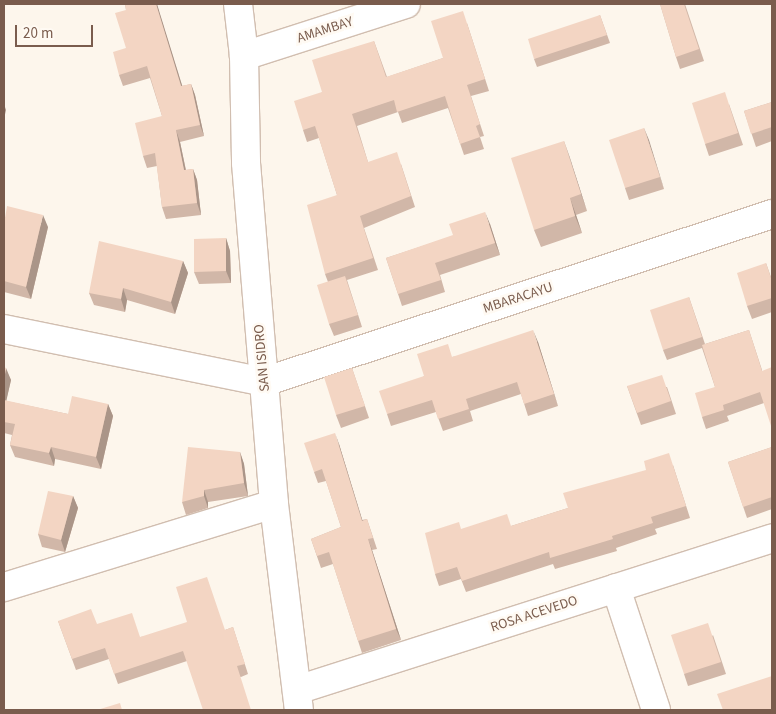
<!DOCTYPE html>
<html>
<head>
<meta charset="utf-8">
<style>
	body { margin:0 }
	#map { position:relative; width:776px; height:714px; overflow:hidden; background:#fdf6ec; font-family:"Source Sans 3",sans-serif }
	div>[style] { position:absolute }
	.roads { filter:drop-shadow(1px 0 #d1beb0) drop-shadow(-1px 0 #d1beb0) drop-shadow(0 1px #d1beb0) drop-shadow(0 -1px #d1beb0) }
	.minor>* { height:28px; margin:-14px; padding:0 14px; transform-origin:14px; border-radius:14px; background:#fff }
	.wall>* { inset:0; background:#d1b7a8 }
	.shaded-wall>* { inset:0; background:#aa9588 }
	.building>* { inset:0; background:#f3d5c3 }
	span { translate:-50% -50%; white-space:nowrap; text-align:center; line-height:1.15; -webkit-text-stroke:5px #fffaf3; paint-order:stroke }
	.street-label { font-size:14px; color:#7a5c4d }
	.frame { position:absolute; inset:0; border:5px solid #7a5c4d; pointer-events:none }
	.scale { position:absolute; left:15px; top:25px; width:78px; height:22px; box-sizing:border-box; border:2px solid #7a5c4d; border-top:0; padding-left:6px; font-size:15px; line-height:18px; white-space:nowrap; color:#7a5c4d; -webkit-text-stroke:4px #fffaf3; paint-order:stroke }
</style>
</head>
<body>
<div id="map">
	<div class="roads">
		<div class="minor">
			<i style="left:238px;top:4px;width:52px;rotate:83.4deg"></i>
			<i style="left:244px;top:56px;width:107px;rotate:88.9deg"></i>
			<i style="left:246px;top:163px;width:342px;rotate:85.3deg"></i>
			<i style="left:274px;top:504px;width:208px;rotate:83.1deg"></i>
			<i style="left:244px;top:56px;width:170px;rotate:-17.8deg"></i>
			<i style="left:4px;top:329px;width:265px;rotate:11.5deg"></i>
			<i style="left:264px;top:382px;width:535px;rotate:-18.3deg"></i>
			<i style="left:4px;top:587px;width:282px;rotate:-17.1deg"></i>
			<i style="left:616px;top:588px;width:128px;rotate:71.8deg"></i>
			<i style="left:297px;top:690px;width:499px;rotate:-17.7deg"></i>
		</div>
	</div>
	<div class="wall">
		<i style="clip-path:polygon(125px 4px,161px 4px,157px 5px,182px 86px,191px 84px,195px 95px,204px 136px,180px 142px,186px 170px,193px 169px,197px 180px,201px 215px,166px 219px,162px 207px,157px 166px,147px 168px,143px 156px,162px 116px,150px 78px,123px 86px,119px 75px,126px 48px,126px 10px)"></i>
		<i style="clip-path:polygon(660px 4px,685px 4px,704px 61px,680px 69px,676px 57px)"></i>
		<i style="clip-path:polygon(600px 15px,610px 43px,537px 67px,534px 59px)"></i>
		<i style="clip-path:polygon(467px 23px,489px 91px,471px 96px,484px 136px,480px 137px,484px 149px,464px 155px,448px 108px,402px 123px,398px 112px,357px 126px,368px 162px,401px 164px,415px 207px,364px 228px,378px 270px,347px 280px,362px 327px,334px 336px,329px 324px,328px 282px,325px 274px,337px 195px,319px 138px,307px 142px,303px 130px,322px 92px,374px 41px,387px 77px,443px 58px)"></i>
		<i style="clip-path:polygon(772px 102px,772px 141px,756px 147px,744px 111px)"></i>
		<i style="clip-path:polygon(729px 104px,743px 145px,709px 156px,705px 144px)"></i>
		<i style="clip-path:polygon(644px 128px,664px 189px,629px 200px,625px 188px)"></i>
		<i style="clip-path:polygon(564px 141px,587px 211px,576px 215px,582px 233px,541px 247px,534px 230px)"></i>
		<i style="clip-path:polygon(4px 217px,48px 227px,31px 299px,4px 292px)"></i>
		<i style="clip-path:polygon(490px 224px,500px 255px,440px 275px,445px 292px,402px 306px,386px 258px)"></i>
		<i style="clip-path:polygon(226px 238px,230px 251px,231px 283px,199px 284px,194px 272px)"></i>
		<i style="clip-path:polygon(183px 261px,188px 273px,175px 314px,127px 300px,125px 312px,94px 305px,89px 293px)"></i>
		<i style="clip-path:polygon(766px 263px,772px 280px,772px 312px,752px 319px,747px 306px)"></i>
		<i style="clip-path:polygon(689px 297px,705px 344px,749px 330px,762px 370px,764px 403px,727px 416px,729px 421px,706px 429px,702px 417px,715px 387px,702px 348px,667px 360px,663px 350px)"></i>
		<i style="clip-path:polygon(538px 342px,558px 406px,528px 416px,521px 394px,470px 411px,473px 421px,443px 431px,436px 412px,391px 426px,387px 414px,424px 376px,452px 357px)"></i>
		<i style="clip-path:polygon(4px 367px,11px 380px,6px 401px,68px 414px,108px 404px,113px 416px,101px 469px,55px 459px,54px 466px,15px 457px,10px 445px,12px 435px,4px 433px)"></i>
		<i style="clip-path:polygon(352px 368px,369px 418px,341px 428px,336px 415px)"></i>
		<i style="clip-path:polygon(627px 386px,667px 387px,676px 414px,641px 425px)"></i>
		<i style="clip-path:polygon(339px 444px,362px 520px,367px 519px,377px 549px,372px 550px,401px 640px,362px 653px,333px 564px,321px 568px,311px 539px,341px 527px,326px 481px,318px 483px,314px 472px)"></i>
		<i style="clip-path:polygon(772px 447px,772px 509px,747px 518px,728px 462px)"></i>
		<i style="clip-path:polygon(240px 452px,244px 464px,248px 496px,208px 502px,208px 508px,186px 515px,182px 502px)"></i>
		<i style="clip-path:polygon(673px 465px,690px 518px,655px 529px,657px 534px,616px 548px,617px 551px,555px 569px,553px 564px,466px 592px,461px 579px,439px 586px,435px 574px,462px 529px,511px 526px,568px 508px)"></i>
		<i style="clip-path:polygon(73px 496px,78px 508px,65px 552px,42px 547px,38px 534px)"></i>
		<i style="clip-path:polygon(58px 621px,97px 624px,140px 637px,225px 630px,233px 627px,248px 674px,241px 677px,187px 661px,118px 684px,109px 659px,76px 670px)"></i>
		<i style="clip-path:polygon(713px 635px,726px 674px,688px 686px,684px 674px)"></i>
	</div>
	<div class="shaded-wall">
		<i style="clip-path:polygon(156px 4px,157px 4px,186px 98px,181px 86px)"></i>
		<i style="clip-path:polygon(191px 84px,195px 95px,204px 136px,200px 125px)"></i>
		<i style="clip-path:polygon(4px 104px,6px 110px,4px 119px)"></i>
		<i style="clip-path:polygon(644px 128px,649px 140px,664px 189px,660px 177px)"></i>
		<i style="clip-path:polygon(176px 130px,180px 142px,188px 181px,184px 170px)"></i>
		<i style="clip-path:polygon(564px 141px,570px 158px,587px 211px,581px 194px)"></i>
		<i style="clip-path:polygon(193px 169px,197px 180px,201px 215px,197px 203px)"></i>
		<i style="clip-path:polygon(570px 198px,576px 215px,582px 233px,575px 216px)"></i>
		<i style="clip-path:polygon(485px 212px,490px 224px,500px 255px,495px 243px)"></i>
		<i style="clip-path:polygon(43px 215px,48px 227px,31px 299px,26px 287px)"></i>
		<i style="clip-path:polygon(226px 238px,230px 251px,231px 283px,226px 271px)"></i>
		<i style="clip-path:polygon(183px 261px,188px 273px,175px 314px,171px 302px)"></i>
		<i style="clip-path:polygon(123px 288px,127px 300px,125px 312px,121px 299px)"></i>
		<i style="clip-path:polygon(533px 330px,538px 342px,558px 406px,554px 394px)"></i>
		<i style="clip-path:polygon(6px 368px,11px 380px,4px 411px,4px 380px)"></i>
		<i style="clip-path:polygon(108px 404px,113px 416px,101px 469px,96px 457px)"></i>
		<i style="clip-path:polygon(335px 433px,339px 444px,366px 532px,362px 521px)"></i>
		<i style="clip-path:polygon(51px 447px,55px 459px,54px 466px,49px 453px)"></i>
		<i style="clip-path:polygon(240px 452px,244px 464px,248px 496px,244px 483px)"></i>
		<i style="clip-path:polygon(204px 490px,208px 502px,208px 508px,204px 496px)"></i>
		<i style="clip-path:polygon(73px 496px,78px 508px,65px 552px,61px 540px)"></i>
		<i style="clip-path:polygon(368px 539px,372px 550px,401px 640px,396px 629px)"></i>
	</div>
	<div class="building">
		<i style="clip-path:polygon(125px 4px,156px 4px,181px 86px,191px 84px,200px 125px,176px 130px,184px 170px,193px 169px,197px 203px,162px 207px,155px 153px,143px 156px,135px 123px,162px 116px,147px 66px,119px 75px,113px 52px,126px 48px,115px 13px,126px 10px)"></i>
		<i style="clip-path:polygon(660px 4px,684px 4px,699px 49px,676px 57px)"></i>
		<i style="clip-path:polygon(463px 11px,485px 79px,467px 85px,480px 124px,476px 126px,480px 137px,460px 144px,445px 96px,397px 112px,394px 100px,352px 114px,368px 162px,397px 152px,411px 196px,360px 216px,373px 258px,325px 274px,307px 205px,337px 195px,315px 126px,303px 130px,294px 101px,322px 92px,312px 60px,374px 41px,386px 77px,443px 58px,431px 21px)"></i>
		<i style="clip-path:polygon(600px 15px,607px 35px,534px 59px,528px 39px)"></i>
		<i style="clip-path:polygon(725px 92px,738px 133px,705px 144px,692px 103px)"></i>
		<i style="clip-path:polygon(772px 102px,772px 127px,751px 134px,744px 111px)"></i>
		<i style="clip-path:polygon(644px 128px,660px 177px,625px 188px,609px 140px)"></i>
		<i style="clip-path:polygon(564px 141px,581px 194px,570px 198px,575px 216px,534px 230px,511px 158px)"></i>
		<i style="clip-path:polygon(7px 206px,43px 215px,26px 287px,4px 281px,4px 217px,5px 218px)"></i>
		<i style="clip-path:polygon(485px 212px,495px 243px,435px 263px,441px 280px,398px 294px,386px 258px,453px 235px,449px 224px)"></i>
		<i style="clip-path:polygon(226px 238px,226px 271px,194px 272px,194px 239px)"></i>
		<i style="clip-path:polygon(99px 241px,183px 261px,171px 302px,123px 288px,121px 299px,89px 293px)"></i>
		<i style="clip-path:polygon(766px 263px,772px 281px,772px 298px,747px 306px,737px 273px)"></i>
		<i style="clip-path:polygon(345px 276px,358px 315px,329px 324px,317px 285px)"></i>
		<i style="clip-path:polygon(689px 297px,702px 337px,663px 350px,650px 310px)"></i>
		<i style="clip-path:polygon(533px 330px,554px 394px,524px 404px,517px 382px,466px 399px,469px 409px,438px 419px,432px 400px,387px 414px,379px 391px,424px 376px,417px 354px,448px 344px,452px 357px)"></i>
		<i style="clip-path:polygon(749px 330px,762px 371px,772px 367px,772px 429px,760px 392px,723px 405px,724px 410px,702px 417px,695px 393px,715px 387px,702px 345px)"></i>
		<i style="clip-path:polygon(4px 367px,6px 368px,4px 380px)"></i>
		<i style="clip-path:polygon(352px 368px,365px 406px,336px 415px,324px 377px)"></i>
		<i style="clip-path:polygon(662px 375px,671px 401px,637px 413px,627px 386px)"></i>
		<i style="clip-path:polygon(72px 396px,108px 404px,96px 457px,51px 447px,49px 453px,10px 445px,15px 424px,4px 422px,4px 400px,68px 414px)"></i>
		<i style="clip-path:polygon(335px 433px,362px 521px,367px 519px,373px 538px,368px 539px,396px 629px,358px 641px,329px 552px,317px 556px,311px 539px,341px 527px,322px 469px,314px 472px,304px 443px)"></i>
		<i style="clip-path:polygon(188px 447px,240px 452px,244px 483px,204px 490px,204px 496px,182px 502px)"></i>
		<i style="clip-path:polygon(772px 447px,772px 497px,743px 507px,728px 462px)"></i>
		<i style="clip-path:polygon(669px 453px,686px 506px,651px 517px,653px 523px,612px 536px,613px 539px,550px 558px,549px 552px,462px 581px,457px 567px,435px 574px,425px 533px,459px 522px,461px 529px,507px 514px,511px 526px,568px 508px,563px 493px,646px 470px,644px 461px)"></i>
		<i style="clip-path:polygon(48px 491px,73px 496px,61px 540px,38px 534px)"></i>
		<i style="clip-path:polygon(207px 577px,225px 630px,233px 627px,245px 664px,237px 666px,251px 710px,203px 710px,183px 651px,114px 674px,105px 648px,72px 659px,58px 621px,91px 609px,97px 624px,132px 613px,140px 637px,187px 622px,176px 587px)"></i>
		<i style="clip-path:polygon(708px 623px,721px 662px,684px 674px,671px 635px)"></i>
		<i style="clip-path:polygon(772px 676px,772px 710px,723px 710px,717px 694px)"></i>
		<i style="clip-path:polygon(120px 703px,122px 710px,97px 710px)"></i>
	</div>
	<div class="street-label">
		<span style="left:325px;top:30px;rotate:-18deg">AMAMBAY</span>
		<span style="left:518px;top:298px;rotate:-18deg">MBARACAYU</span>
		<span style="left:262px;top:358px;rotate:-95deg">SAN ISIDRO</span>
		<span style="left:534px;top:614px;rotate:-18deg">ROSA ACEVEDO</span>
	</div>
	<div class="frame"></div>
	<div class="scale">20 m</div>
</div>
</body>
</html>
